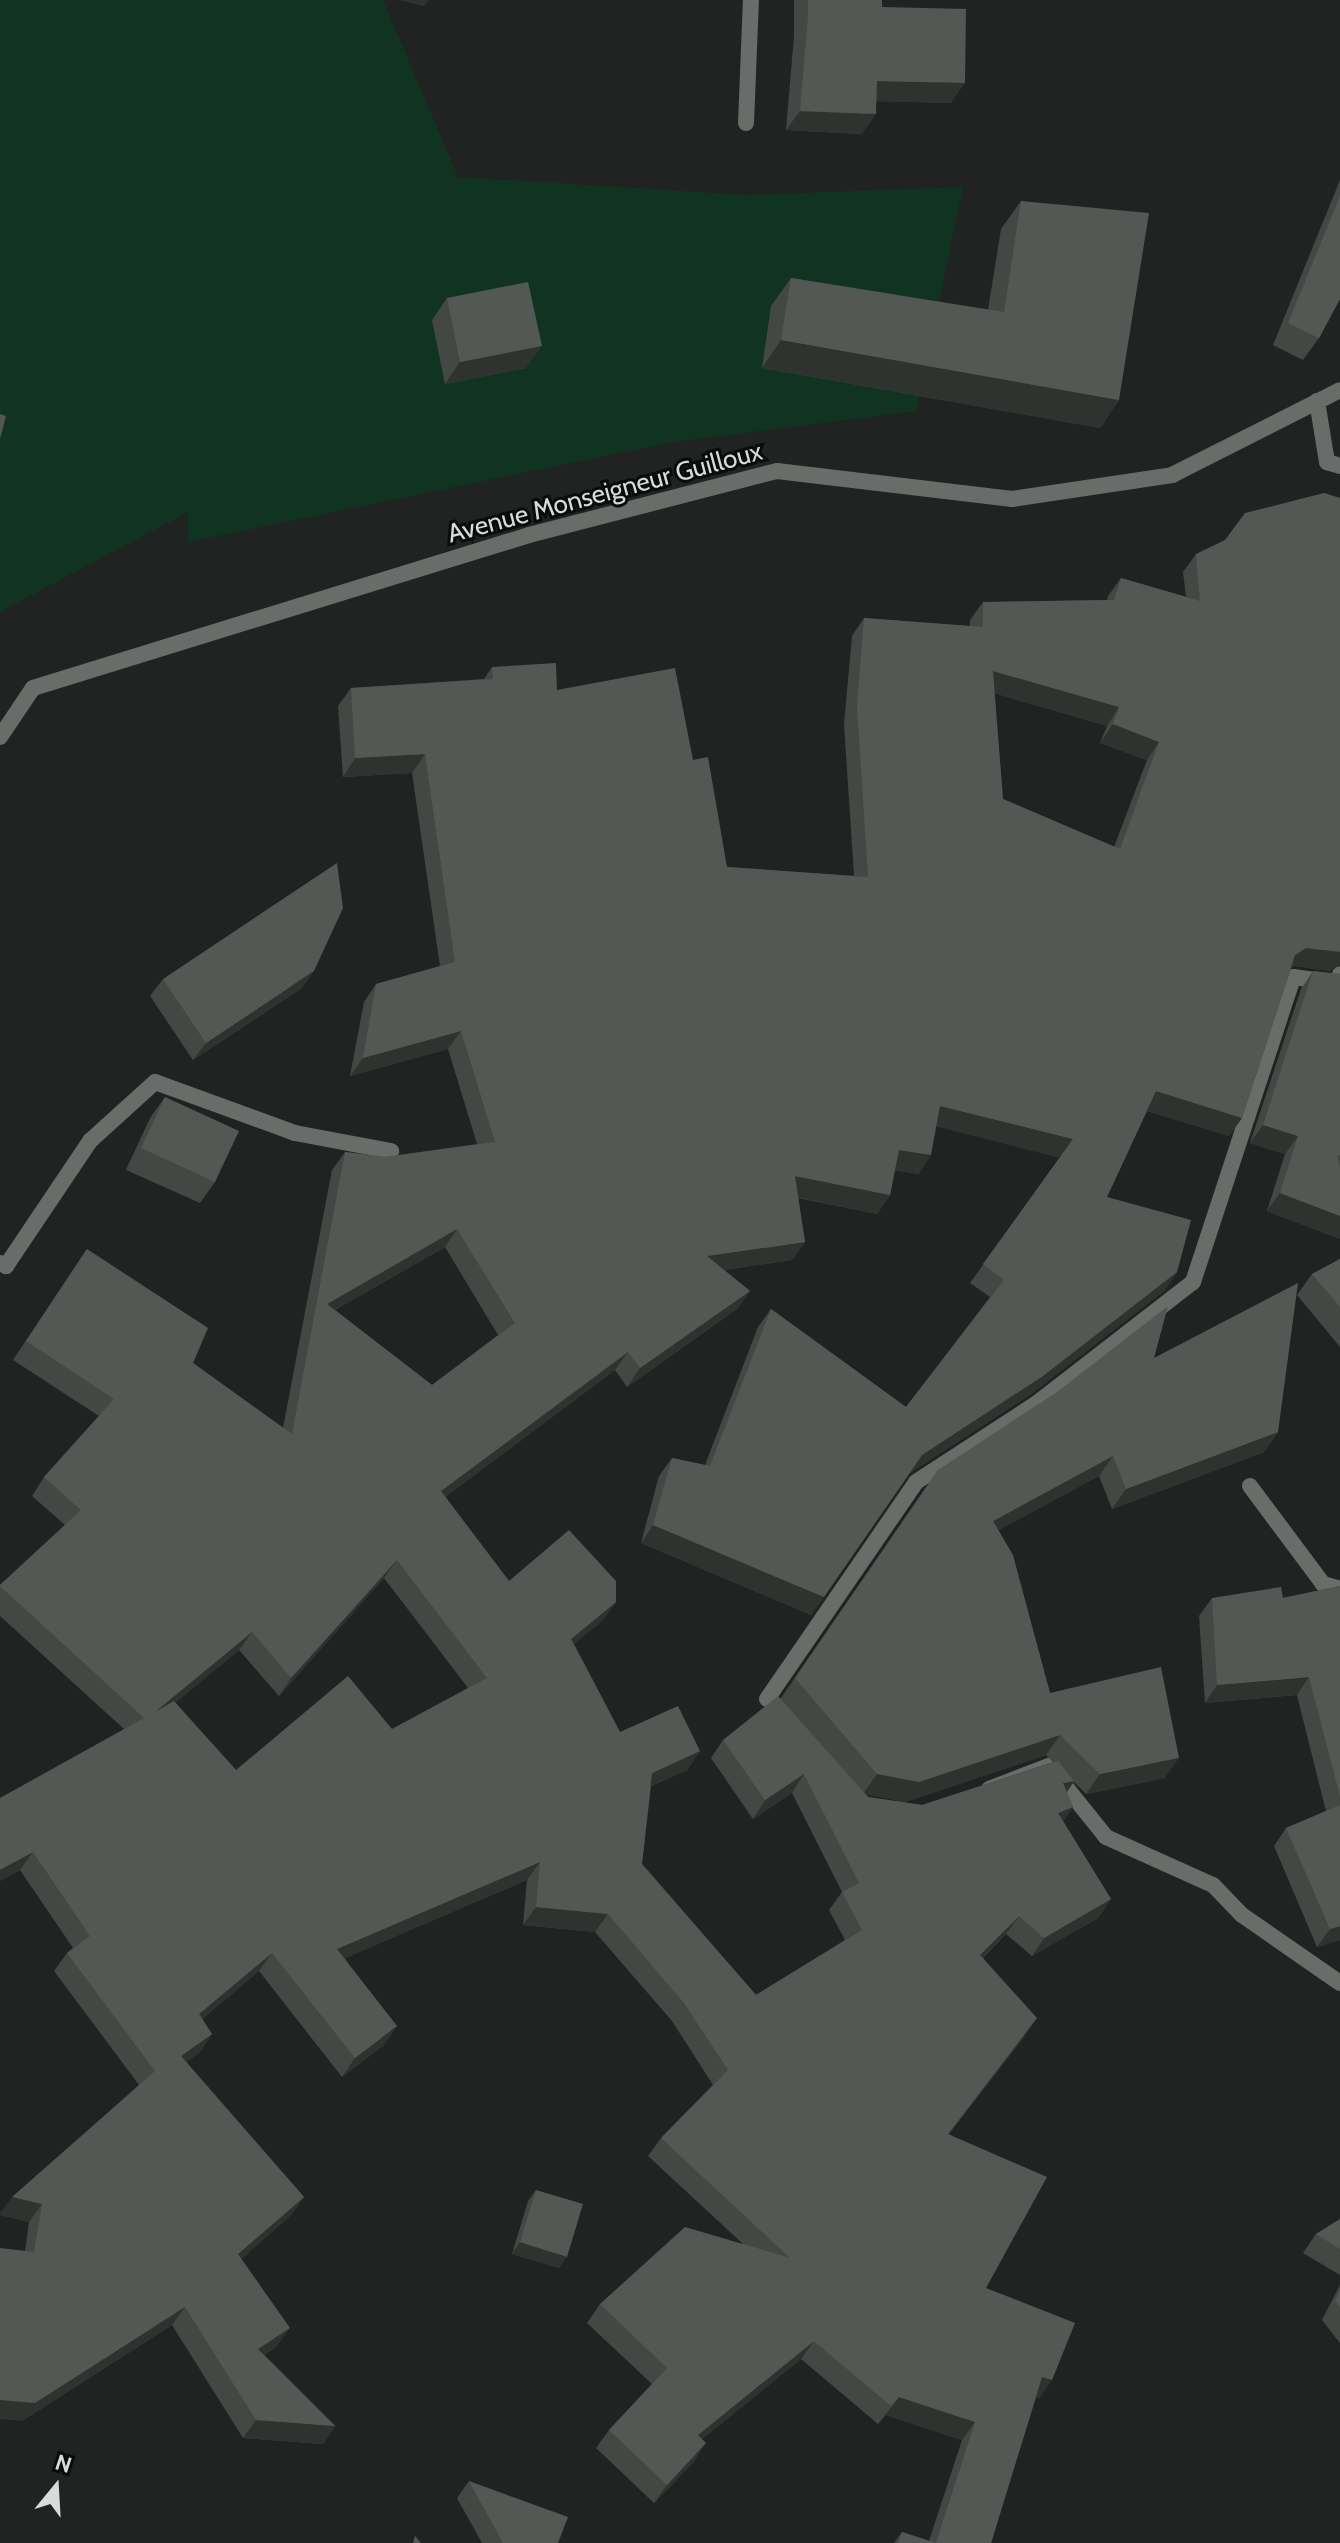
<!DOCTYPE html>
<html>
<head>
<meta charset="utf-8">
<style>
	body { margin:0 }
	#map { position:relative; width:1340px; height:2543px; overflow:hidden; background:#202321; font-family:Cabin,sans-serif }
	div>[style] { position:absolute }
	.green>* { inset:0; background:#103421 }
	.service>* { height:16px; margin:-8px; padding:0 8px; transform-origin:8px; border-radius:8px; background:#6a6c6a }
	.minor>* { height:16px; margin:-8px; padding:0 8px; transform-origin:8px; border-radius:8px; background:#6a6c6a }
	.tertiary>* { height:16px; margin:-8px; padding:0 8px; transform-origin:8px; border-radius:8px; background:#6a6c6a }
	.wall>* { inset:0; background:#444845 }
	.shaded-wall>* { inset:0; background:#2f3330 }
	.building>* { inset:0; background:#545855 }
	span { translate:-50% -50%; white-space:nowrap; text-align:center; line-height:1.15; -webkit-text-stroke:6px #0a0c0b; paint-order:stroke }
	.street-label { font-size:26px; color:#d8dbd9 }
	.north { position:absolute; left:16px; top:2447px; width:80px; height:80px; -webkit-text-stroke:6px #0a0c0b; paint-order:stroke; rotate:18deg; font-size:22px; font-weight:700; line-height:32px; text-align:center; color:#d8dbd9 }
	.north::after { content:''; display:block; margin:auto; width:28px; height:36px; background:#d8dbd9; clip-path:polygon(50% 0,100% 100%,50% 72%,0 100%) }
</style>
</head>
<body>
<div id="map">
	<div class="green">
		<i style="clip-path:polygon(0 0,383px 0,458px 177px,747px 195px,963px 187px,916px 411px,673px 442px,188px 542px,188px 512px,0 612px)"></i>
	</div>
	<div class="service">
		<i style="left:746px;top:123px;width:123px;rotate:-87.7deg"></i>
		<i style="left:0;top:1263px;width:7px;rotate:27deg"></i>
		<i style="left:6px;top:1266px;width:151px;rotate:-56.1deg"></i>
		<i style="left:90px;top:1141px;width:88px;rotate:-42.2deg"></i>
		<i style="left:155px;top:1082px;width:149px;rotate:20deg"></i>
		<i style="left:295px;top:1133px;width:98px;rotate:10.6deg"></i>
		<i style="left:1250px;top:1486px;width:122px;rotate:53.3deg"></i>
		<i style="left:1323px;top:1584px;width:18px;rotate:16deg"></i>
		<i style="left:989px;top:1789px;width:64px;rotate:-21deg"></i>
		<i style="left:1049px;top:1766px;width:91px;rotate:51.2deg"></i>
		<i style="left:1106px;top:1837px;width:117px;rotate:24.2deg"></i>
		<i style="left:1213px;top:1885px;width:42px;rotate:46deg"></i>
		<i style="left:1242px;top:1915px;width:119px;rotate:34.8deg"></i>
	</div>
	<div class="minor">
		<i style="left:1317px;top:401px;width:62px;rotate:80.7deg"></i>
		<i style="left:1327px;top:462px;width:14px;rotate:17deg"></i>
		<i style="left:767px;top:1699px;width:263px;rotate:-55.5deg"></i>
		<i style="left:916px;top:1482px;width:145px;rotate:-33.1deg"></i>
		<i style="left:1037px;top:1403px;width:197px;rotate:-37.8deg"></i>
		<i style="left:1193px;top:1282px;width:321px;rotate:-71.8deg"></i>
		<i style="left:1293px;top:977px;width:45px;rotate:7.6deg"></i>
		<i style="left:1338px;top:983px;width:9px;rotate:-77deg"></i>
	</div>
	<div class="tertiary">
		<i style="left:0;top:737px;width:59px;rotate:-56deg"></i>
		<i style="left:33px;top:688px;width:519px;rotate:-17.14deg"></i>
		<i style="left:529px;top:535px;width:256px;rotate:-14.5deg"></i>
		<i style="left:777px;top:471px;width:237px;rotate:6.8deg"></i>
		<i style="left:1012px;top:499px;width:162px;rotate:-8.5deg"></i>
		<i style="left:1172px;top:475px;width:188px;rotate:-26.8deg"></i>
	</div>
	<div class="wall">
		<i style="clip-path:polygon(794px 0,882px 0,882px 7px,951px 103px,876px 101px,862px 134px,786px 130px,794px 36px)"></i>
		<i style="clip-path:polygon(1340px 180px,1340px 299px,1319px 338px,1303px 360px,1273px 345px)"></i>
		<i style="clip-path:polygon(1021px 201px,1119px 400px,1100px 428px,762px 368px,771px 306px,791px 278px,988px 310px,1001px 229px)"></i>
		<i style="clip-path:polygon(447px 298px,526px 368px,445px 384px,432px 320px)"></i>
		<i style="clip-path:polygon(evenodd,1196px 554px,1330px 971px,1294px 966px,1291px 968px,1242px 1118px,1229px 1136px,1147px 1111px,1107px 1197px,1177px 1272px,1164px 1291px,1031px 1394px,910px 1473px,811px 1615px,641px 1543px,659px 1476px,672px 1458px,705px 1465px,758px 1327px,771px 1309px,906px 1407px,990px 1297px,970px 1283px,1060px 1157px,936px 1126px,919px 1174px,895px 1170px,890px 1195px,877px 1214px,798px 1198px,805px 1242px,792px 1260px,724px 1270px,750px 1291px,737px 1309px,627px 1387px,615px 1370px,445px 1497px,509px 1581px,616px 1602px,603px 1620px,574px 1644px,620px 1732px,700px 1751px,687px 1770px,651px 1786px,642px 1864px,756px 1995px,845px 1940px,829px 1910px,842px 1892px,792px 1793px,753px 1819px,711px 1758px,723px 1740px,781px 1698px,938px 1470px,1154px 1358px,1278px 1432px,1264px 1452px,1112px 1509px,1099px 1476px,998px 1530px,1050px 1693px,1165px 1778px,1086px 1794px,1074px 1782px,1067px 1792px,1073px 1807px,1063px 1821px,1111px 1899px,1098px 1918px,1032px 1956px,1006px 1934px,983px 1958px,1025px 2036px,949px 2134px,986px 2288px,1039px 2399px,1036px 2397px,991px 2543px,894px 2543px,902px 2532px,929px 2541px,962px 2440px,886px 2415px,878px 2424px,801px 2359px,702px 2439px,694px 2462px,654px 2503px,596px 2448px,609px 2430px,652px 2384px,587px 2323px,600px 2304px,743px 2244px,648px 2156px,661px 2138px,713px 2085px,672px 2021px,595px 1932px,523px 1925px,527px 1880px,345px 1958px,384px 2045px,342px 2077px,259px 1971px,202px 2019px,212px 2034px,200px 2052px,186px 2062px,304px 2197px,291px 2215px,241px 2259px,277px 2346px,264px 2355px,335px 2426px,323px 2444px,243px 2438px,172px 2325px,22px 2421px,25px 2251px,29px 2222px,0 2215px,139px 2085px,54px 1971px,67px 1953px,73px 1948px,20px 1870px,0 1881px,124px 1729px,0 1616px,0 1585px,65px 1525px,32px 1496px,44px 1477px,99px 1416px,13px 1360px,87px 1249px,193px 1363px,283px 1428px,332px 1170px,345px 1152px,385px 1157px,477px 1144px,448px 1049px,350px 1076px,364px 1002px,376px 984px,440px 966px,412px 773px,343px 777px,338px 706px,351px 688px,484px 679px,492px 667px,557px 690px,693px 760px,727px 867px,854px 876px,844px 724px,852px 636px,864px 618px,970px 626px,970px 620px,983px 602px,1107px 600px,1108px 596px,1121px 578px,1186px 597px,1183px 572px,1196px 554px,994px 693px,1107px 726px,1100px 743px,1147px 760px,1114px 847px,1003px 799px,994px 693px,1196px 554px,445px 1247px,498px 1335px,432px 1385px,335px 1310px,445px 1247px,1196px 554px,384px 1578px,468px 1688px,392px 1729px,236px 1770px,175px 1703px,239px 1650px,279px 1696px,384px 1578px,1196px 554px,1046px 1755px,1053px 1762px,922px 1805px,868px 1797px,866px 1794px,905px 1802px,1046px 1755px)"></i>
		<i style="clip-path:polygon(1313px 971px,1340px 974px,1340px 1239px,1267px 1211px,1285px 1154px,1250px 1143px,1301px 989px)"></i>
		<i style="clip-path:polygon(163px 979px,302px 988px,193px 1060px,150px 996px)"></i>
		<i style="clip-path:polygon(165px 1097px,215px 1182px,200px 1203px,126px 1170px,150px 1118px)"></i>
		<i style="clip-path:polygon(1340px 1259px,1340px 1347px,1297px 1295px,1312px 1274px)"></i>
		<i style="clip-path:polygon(1340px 1586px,1340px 1940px,1317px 1947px,1274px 1846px,1286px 1828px,1326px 1811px,1297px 1695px,1205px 1703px,1199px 1616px,1212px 1598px,1283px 1598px)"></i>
		<i style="clip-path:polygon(536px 2190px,559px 2268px,512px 2254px,528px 2201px)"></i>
		<i style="clip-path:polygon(1340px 2219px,1340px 2275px,1303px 2253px,1316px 2234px)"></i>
		<i style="clip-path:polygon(1340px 2285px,1340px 2343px,1322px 2320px)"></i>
		<i style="clip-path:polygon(469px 2481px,558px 2543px,482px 2543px,457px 2498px)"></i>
	</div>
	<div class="shaded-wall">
		<i style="clip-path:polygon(398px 0,429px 0,424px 6px)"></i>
		<i style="clip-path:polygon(877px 81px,965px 83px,951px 103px,863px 101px)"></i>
		<i style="clip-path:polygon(800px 111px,876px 114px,862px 134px,786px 130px)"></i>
		<i style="clip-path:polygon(781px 340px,1119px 400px,1100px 428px,762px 368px)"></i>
		<i style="clip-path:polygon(542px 346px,526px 368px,445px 384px,460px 362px)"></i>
		<i style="clip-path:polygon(993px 671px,1119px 707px,1107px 726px,980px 689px)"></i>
		<i style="clip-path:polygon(1113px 724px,1159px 742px,1147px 760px,1100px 743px)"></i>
		<i style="clip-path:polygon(425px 754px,412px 773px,343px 777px,355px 758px)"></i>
		<i style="clip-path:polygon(1306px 948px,1340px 952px,1340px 964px,1330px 971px,1294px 966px,1283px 974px,1295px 955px)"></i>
		<i style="clip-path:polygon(314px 971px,302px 988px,193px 1060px,206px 1043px)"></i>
		<i style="clip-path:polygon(461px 1031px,448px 1049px,350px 1076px,363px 1058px)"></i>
		<i style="clip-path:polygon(1156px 1091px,1242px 1118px,1229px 1136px,1143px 1110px)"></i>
		<i style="clip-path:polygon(940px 1106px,1073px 1139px,1060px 1158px,927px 1124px)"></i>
		<i style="clip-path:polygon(1263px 1125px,1298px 1136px,1285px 1154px,1250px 1143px)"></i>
		<i style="clip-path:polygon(899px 1150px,931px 1155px,919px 1174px,886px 1168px)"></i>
		<i style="clip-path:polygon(795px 1176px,890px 1195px,877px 1214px,782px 1194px)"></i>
		<i style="clip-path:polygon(1280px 1193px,1340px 1216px,1340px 1239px,1267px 1211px)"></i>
		<i style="clip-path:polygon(457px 1229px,445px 1247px,314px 1322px,327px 1304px)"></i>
		<i style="clip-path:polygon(805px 1242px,792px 1260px,694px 1274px,707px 1256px)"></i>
		<i style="clip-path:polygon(1177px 1272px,1164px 1291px,1031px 1394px,910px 1473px,922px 1455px)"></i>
		<i style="clip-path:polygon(750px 1291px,737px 1309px,627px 1387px,640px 1368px)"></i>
		<i style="clip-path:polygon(628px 1352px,615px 1370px,428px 1510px,441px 1491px)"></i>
		<i style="clip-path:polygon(1278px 1432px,1264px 1452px,1112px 1509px,1126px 1489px)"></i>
		<i style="clip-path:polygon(1113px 1456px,1099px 1476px,979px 1541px,993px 1521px)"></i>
		<i style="clip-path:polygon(653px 1525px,824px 1597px,811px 1615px,641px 1543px)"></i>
		<i style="clip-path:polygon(397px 1560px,384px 1578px,279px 1696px,291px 1678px)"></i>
		<i style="clip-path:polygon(616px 1602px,603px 1620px,559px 1657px,571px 1639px)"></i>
		<i style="clip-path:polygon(252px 1632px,239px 1650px,142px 1730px,155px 1712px)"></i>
		<i style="clip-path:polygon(1309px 1677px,1297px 1695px,1205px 1703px,1217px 1685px)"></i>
		<i style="clip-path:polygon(1060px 1735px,1046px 1755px,905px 1802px,863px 1794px,877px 1774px)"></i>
		<i style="clip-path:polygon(700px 1751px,687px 1770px,639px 1791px,652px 1773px)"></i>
		<i style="clip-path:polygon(1179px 1758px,1165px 1778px,1086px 1794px,1100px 1774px)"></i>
		<i style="clip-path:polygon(804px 1774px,792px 1793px,753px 1819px,765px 1800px)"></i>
		<i style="clip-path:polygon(1074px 1781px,1062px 1799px,1063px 1783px)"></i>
		<i style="clip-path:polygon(1073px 1807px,1060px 1825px,1058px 1813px)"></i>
		<i style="clip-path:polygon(33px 1852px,20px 1870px,0 1881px,0 1870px)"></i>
		<i style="clip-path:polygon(540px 1862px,527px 1880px,325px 1967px,337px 1949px)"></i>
		<i style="clip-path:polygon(1111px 1899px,1098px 1918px,1032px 1956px,1044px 1938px)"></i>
		<i style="clip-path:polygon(536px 1907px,608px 1914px,595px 1932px,523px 1925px)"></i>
		<i style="clip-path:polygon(1019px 1916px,1006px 1934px,967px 1973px,980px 1955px)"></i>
		<i style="clip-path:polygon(1340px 1926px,1340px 1940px,1317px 1947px,1330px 1929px)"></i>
		<i style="clip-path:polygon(272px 1953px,259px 1971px,186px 2032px,199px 2014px)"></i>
		<i style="clip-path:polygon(1037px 2018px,1025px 2036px,935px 2152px,948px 2134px)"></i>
		<i style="clip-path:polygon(397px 2026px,384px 2045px,342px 2077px,355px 2058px)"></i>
		<i style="clip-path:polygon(212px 2034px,200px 2052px,168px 2075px,181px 2056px)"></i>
		<i style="clip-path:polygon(12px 2197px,42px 2204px,29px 2222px,0 2215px,0 2213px)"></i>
		<i style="clip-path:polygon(304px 2197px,291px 2215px,226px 2273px,238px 2254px)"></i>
		<i style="clip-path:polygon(520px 2242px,567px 2257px,559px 2268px,512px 2254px)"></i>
		<i style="clip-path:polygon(185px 2307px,172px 2325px,22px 2421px,0 2419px,0 2400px)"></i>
		<i style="clip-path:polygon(290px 2328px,277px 2346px,245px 2367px,258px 2349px)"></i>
		<i style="clip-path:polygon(814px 2341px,801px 2359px,685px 2453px,698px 2435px)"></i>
		<i style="clip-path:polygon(1042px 2377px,1052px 2380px,1039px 2399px,1030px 2395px)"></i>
		<i style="clip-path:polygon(899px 2397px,975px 2422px,962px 2440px,886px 2415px,878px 2424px)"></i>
		<i style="clip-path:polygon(256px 2420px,335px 2426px,323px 2444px,243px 2438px)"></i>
		<i style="clip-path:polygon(706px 2443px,694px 2462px,654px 2503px,667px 2485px)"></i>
	</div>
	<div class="building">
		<i style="clip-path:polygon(808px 0,882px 0,882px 7px,966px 9px,965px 83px,877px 81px,876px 114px,800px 111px,808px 16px)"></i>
		<i style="clip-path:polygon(1340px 196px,1340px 299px,1319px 338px,1288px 323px)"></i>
		<i style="clip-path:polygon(1021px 201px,1149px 213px,1119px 400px,781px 340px,791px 278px,1004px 312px)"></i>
		<i style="clip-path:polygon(528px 282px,542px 346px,460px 362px,447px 298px)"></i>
		<i style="clip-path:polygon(0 414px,6px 416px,0 439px)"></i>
		<i style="clip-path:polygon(evenodd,1324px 493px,1340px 498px,1340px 952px,1306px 948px,1295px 955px,1242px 1118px,1156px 1091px,1107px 1197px,1191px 1220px,1177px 1272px,1043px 1376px,922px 1455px,824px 1597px,653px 1525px,672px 1458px,710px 1466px,771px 1309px,906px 1407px,1004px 1280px,983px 1264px,1073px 1139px,940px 1106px,931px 1155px,899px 1150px,890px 1195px,795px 1176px,805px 1242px,707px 1256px,750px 1291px,640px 1368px,628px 1352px,441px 1491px,509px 1581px,569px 1530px,616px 1581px,616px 1602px,571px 1639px,620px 1732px,678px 1706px,700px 1751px,652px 1773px,642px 1864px,756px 1995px,862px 1930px,842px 1892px,859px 1883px,804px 1774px,765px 1800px,723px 1740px,778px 1696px,868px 1797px,922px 1805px,1058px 1761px,1074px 1781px,1063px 1783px,1073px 1807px,1058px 1813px,1111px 1899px,1044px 1938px,1019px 1916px,980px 1955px,1037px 2018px,948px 2134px,1047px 2177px,986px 2288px,1075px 2323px,1052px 2380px,1042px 2377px,991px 2543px,898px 2543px,902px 2532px,936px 2543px,975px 2422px,899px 2397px,891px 2406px,814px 2341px,698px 2435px,706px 2443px,667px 2485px,609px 2430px,667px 2368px,600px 2304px,685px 2227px,790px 2258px,661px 2138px,728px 2070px,684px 2003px,608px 1914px,536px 1907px,540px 1862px,337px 1949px,397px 2026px,355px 2058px,272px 1953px,199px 2014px,212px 2034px,181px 2056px,304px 2197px,238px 2254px,290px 2328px,258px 2349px,335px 2426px,256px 2420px,185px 2307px,35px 2403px,0 2400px,0 2248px,34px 2252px,42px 2204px,12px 2197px,155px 2071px,67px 1953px,90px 1936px,33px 1852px,0 1870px,0 1798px,144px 1718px,0 1586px,0 1585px,81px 1510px,44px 1477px,114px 1399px,26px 1341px,87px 1249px,208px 1328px,193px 1363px,292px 1434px,345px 1152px,385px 1157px,495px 1142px,461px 1031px,363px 1058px,376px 984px,455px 962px,425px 754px,355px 758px,351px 688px,493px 679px,492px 667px,556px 663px,557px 690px,675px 668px,693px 760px,708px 757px,727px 867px,868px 877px,857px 706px,864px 618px,983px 627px,983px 602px,1114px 600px,1121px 578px,1200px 601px,1196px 554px,1225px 540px,1245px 513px,1324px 493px,993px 671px,1119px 707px,1113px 724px,1159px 742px,1120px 849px,1003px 799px,993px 671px,1324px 493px,457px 1229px,515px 1323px,432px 1385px,327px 1304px,457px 1229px,1324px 493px,397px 1560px,487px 1678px,392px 1729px,348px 1676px,236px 1770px,174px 1701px,155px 1712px,252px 1632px,291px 1678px,397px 1560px)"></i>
		<i style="clip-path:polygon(337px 863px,343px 908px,314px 971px,206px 1043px,163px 979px)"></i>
		<i style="clip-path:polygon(1313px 971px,1340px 974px,1340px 1155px,1337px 1156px,1340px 1168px,1340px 1216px,1280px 1193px,1298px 1136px,1263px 1125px)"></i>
		<i style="clip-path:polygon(165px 1097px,239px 1131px,215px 1182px,141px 1148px)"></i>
		<i style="clip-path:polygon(1340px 1259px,1340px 1307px,1312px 1274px)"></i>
		<i style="clip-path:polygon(1298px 1283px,1278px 1432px,1126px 1489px,1113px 1456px,993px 1521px,1013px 1555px,1050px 1693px,1161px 1667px,1179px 1758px,1100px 1774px,1060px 1735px,919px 1782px,877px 1774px,795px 1678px,938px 1470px,1057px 1392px,1168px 1306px,1154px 1358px)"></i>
		<i style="clip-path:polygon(1340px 1586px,1340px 1796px,1309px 1677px,1217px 1685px,1212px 1598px,1281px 1587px,1283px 1598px)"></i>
		<i style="clip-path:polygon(1340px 1805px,1340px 1926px,1330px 1929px,1286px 1828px)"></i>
		<i style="clip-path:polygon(536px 2190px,583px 2204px,567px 2257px,520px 2242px)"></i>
		<i style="clip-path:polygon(1340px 2219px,1340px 2249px,1316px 2234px)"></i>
		<i style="clip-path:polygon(1340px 2291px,1340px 2308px,1335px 2301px)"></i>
		<i style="clip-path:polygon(469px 2481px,568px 2517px,558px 2543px,503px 2543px)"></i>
		<i style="clip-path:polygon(415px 2536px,421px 2543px,413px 2543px)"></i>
	</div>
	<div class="street-label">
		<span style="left:605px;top:493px;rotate:-15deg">Avenue Monseigneur Guilloux</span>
	</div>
	<div class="north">N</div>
</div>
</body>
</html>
